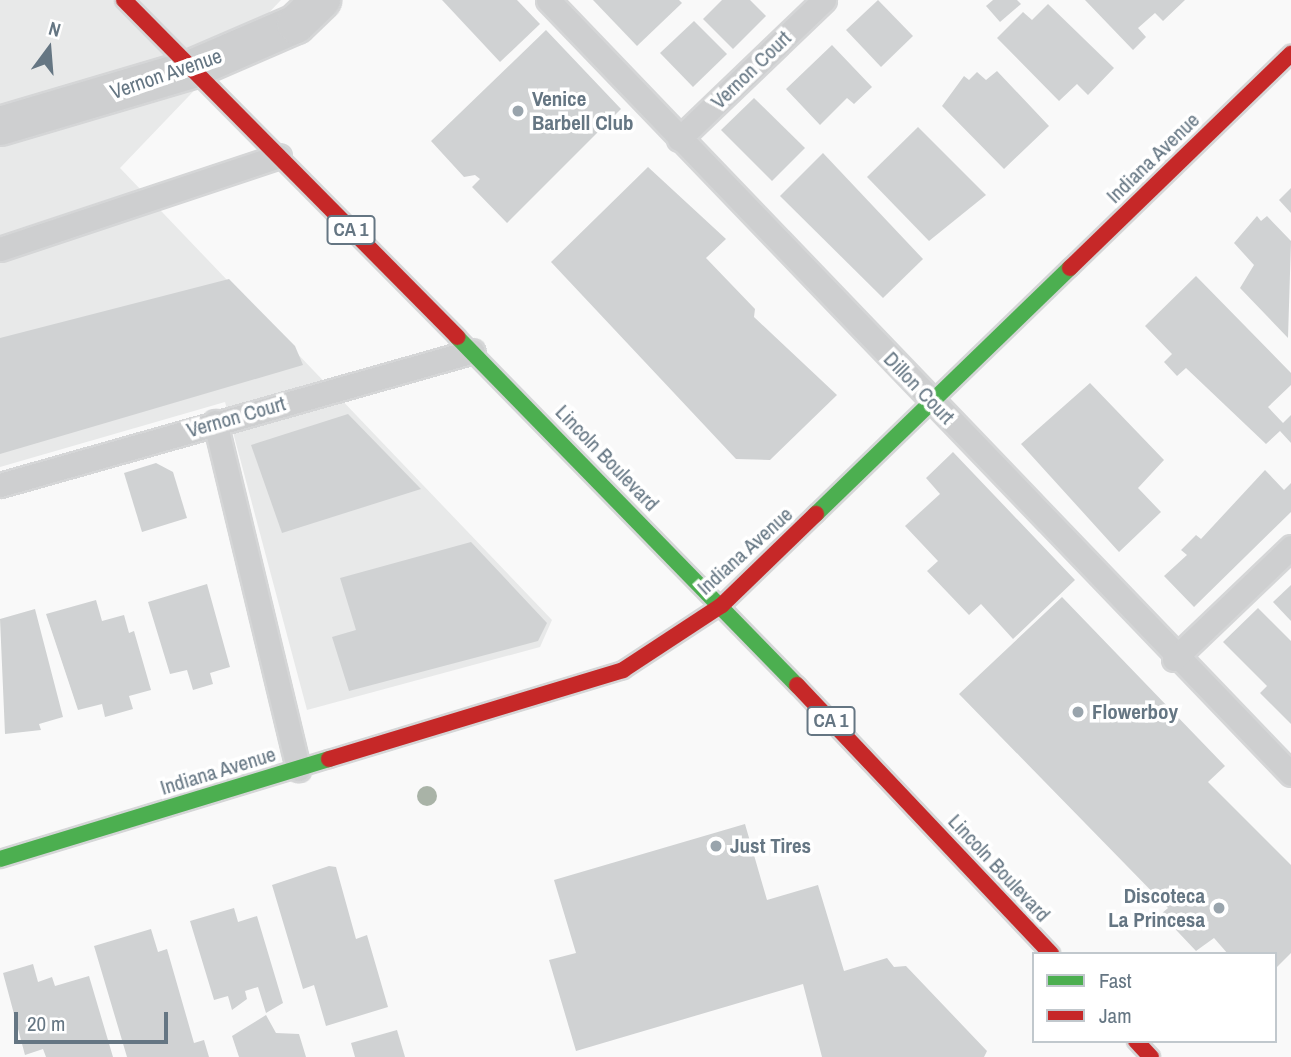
<!DOCTYPE html>
<html>
<head>
<meta charset="utf-8">
<style>
	body { margin:0 }
	#map { position:relative; width:1291px; height:1057px; overflow:hidden; background:#f9f9f9; font-family:"Archivo Narrow",sans-serif }
	div>[style] { position:absolute }
	.built>* { inset:0; background:#e8e9e9 }
	.building>* { inset:0; background:#d0d2d3 }
	.roads { filter:drop-shadow(2px 0 #d5d6d7) drop-shadow(-2px 0 #d5d6d7) drop-shadow(0 2px #d5d6d7) drop-shadow(0 -2px #d5d6d7) }
	.lane>* { height:23px; margin:-11.5px; padding:0 11.5px; transform-origin:11.5px; border-radius:11.5px; background:#cecfd0 }
	.street>* { height:38px; margin:-19px; padding:0 19px; transform-origin:19px; border-radius:19px; background:#cecfd0 }
	.fast>* { height:16px; margin:-8px; padding:0 8px; transform-origin:8px; border-radius:8px; background:#4caf50 }
	.jam>* { height:16px; margin:-8px; padding:0 8px; transform-origin:8px; border-radius:8px; background:#c62828 }
	.trees>* { width:20px; height:20px; margin:-10px; border-radius:50%; background:#a9b3a7 }
	.dots>* { width:19px; height:19px; translate:-50% -50%; box-sizing:border-box; border:4px solid #fff; border-radius:50% }
	span { translate:-50% -50%; white-space:nowrap; text-align:center; line-height:1.15; -webkit-text-stroke:7px #fff; paint-order:stroke }
	.shield-label span { padding:2px 5px; background:#fff; border:2px solid; border-radius:5px; -webkit-text-stroke-width:0 }
	.shield-label { font-size:19px; color:#657683; font-weight:700 }
	.street-label { font-size:21px; color:#657683 }
	.poi-label { font-size:21px; color:#657683; font-weight:700 }
	.left { translate:0 -50%; text-align:left }
	.right { translate:-100% -50%; text-align:right }
	.legend { position:absolute; left:1032px; top:952px; width:245px; height:91px; box-sizing:border-box; background:#fff; border:2px solid #c1c8cd; margin:0; padding:9px 12px; list-style:none; font-size:21px; color:#657683 }
	.legend li { display:flex; align-items:center; gap:14px; height:35px }
	.legend b { width:35px; border:2px solid #c1c8cd }
	.north { position:absolute; left:14px; top:14px; width:70px; height:70px; -webkit-text-stroke:5px #fff; paint-order:stroke; rotate:16deg; font-size:19px; font-weight:700; line-height:28px; text-align:center; color:#657683 }
	.north::after { content:''; display:block; margin:auto; width:24px; height:32px; background:#657683; clip-path:polygon(50% 0,100% 100%,50% 72%,0 100%) }
	.scale { position:absolute; left:14px; top:1012px; width:154px; height:32px; box-sizing:border-box; border:4px solid #657683; border-top:0; padding-left:9px; font-size:21px; line-height:24px; white-space:nowrap; color:#657683; -webkit-text-stroke:5px #fff; paint-order:stroke }
</style>
</head>
<body>
<div id="map">
	<div class="built">
		<i style="clip-path:polygon(0 0,281px 0,120px 168px,552px 620px,540px 647px,307px 710px,225px 402px,0 467px)"></i>
	</div>
	<div class="building">
		<i style="clip-path:polygon(442px 0,517px 0,540px 24px,500px 62px)"></i>
		<i style="clip-path:polygon(593px 0,679px 0,682px 3px,637px 46px)"></i>
		<i style="clip-path:polygon(722px 0,750px 0,766px 16px,733px 49px,703px 19px)"></i>
		<i style="clip-path:polygon(878px 0,913px 36px,881px 67px,846px 30px)"></i>
		<i style="clip-path:polygon(993px 0,1017px 0,1021px 4px,1000px 22px,986px 6px)"></i>
		<i style="clip-path:polygon(1085px 0,1185px 0,1163px 21px,1155px 13px,1138px 28px,1146px 37px,1133px 50px)"></i>
		<i style="clip-path:polygon(1048px 4px,1114px 68px,1088px 95px,1077px 84px,1059px 101px,997px 38px,1023px 12px,1032px 20px)"></i>
		<i style="clip-path:polygon(694px 21px,727px 54px,693px 87px,660px 53px)"></i>
		<i style="clip-path:polygon(546px 30px,621px 109px,507px 223px,472px 187px,480px 179px,475px 175px,464px 177px,431px 141px)"></i>
		<i style="clip-path:polygon(832px 45px,872px 87px,854px 104px,847px 98px,820px 125px,786px 89px)"></i>
		<i style="clip-path:polygon(997px 71px,1049px 126px,1004px 169px,942px 106px,964px 76px,969px 80px,977px 72px,986px 80px)"></i>
		<i style="clip-path:polygon(754px 98px,805px 148px,772px 181px,721px 130px)"></i>
		<i style="clip-path:polygon(918px 127px,986px 195px,929px 241px,867px 177px)"></i>
		<i style="clip-path:polygon(823px 153px,923px 259px,883px 298px,780px 196px)"></i>
		<i style="clip-path:polygon(648px 167px,726px 239px,706px 258px,755px 309px,754px 317px,837px 395px,770px 460px,736px 459px,551px 262px)"></i>
		<i style="clip-path:polygon(1291px 188px,1291px 213px,1279px 200px)"></i>
		<i style="clip-path:polygon(1257px 216px,1261px 221px,1267px 216px,1291px 241px,1288px 338px,1240px 288px,1254px 265px,1234px 243px)"></i>
		<i style="clip-path:polygon(1196px 276px,1291px 373px,1291px 385px,1268px 407px,1283px 423px,1291px 415px,1291px 443px,1280px 431px,1266px 444px,1186px 368px,1177px 376px,1164px 362px,1172px 354px,1145px 326px)"></i>
		<i style="clip-path:polygon(229px 279px,295px 346px,303px 365px,0 454px,0 338px)"></i>
		<i style="clip-path:polygon(1090px 383px,1164px 460px,1138px 488px,1161px 512px,1119px 552px,1021px 444px)"></i>
		<i style="clip-path:polygon(348px 414px,421px 489px,282px 533px,251px 445px)"></i>
		<i style="clip-path:polygon(953px 452px,1075px 580px,1013px 639px,981px 604px,969px 615px,927px 571px,938px 561px,905px 526px,940px 494px,926px 478px)"></i>
		<i style="clip-path:polygon(156px 463px,173px 472px,187px 518px,142px 532px,124px 473px)"></i>
		<i style="clip-path:polygon(1265px 470px,1284px 490px,1291px 483px,1291px 512px,1194px 607px,1164px 576px,1187px 555px,1181px 550px,1196px 535px,1201px 539px)"></i>
		<i style="clip-path:polygon(471px 542px,547px 623px,538px 641px,349px 691px,332px 637px,356px 630px,340px 578px)"></i>
		<i style="clip-path:polygon(207px 584px,230px 667px,210px 673px,213px 684px,193px 690px,187px 670px,170px 674px,148px 602px)"></i>
		<i style="clip-path:polygon(1291px 585px,1291px 621px,1273px 602px)"></i>
		<i style="clip-path:polygon(1062px 597px,1225px 766px,1208px 782px,1291px 865px,1291px 953px,1275px 969px,1275px 954px,1228px 954px,1214px 938px,1196px 951px,1161px 914px,1168px 908px,959px 694px)"></i>
		<i style="clip-path:polygon(96px 600px,102px 621px,124px 615px,129px 633px,134px 631px,151px 690px,129px 696px,133px 709px,105px 717px,102px 704px,78px 710px,46px 614px)"></i>
		<i style="clip-path:polygon(1258px 608px,1291px 641px,1291px 724px,1260px 693px,1267px 686px,1223px 642px)"></i>
		<i style="clip-path:polygon(35px 609px,63px 717px,39px 724px,41px 730px,5px 734px,0 619px)"></i>
		<i style="clip-path:polygon(745px 824px,767px 900px,818px 885px,844px 971px,887px 958px,894px 967px,906px 966px,987px 1051px,984px 1057px,822px 1057px,803px 984px,576px 1051px,549px 960px,576px 953px,554px 880px)"></i>
		<i style="clip-path:polygon(329px 866px,336px 867px,356px 939px,367px 935px,388px 1007px,326px 1026px,314px 985px,303px 989px,272px 885px)"></i>
		<i style="clip-path:polygon(234px 908px,238px 922px,257px 916px,283px 1003px,266px 1013px,258px 987px,245px 991px,247px 999px,232px 1010px,228px 996px,214px 1000px,190px 921px)"></i>
		<i style="clip-path:polygon(151px 929px,158px 952px,167px 949px,194px 1043px,204px 1040px,209px 1057px,127px 1057px,94px 946px)"></i>
		<i style="clip-path:polygon(33px 964px,38px 982px,52px 977px,55px 986px,89px 976px,113px 1057px,46px 1057px,43px 1049px,25px 1055px,3px 973px)"></i>
		<i style="clip-path:polygon(266px 1015px,276px 1033px,299px 1034px,306px 1057px,239px 1057px,232px 1036px)"></i>
		<i style="clip-path:polygon(397px 1030px,405px 1057px,355px 1057px,351px 1043px)"></i>
	</div>
	<div class="roads">
		<div class="lane">
			<i style="left:548px;top:0;width:1073px;rotate:46.17deg"></i>
			<i style="left:679px;top:139px;width:201px;rotate:-43.8deg"></i>
			<i style="left:0;top:249px;width:294px;rotate:-18.4deg"></i>
			<i style="left:215px;top:422px;width:357px;rotate:76.5deg"></i>
			<i style="left:0;top:485px;width:491px;rotate:-15.8deg"></i>
			<i style="left:1174px;top:659px;width:162px;rotate:-43.7deg"></i>
		</div>
		<div class="street">
			<i style="left:0;top:126px;width:200px;rotate:-16.5deg"></i>
			<i style="left:192px;top:69px;width:113px;rotate:-23.4deg"></i>
			<i style="left:296px;top:24px;width:35px;rotate:-44deg"></i>
		</div>
		<div class="fast">
			<i style="left:457px;top:337px;width:487px;rotate:45.7deg"></i>
			<i style="left:816px;top:514px;width:354px;rotate:-44.1deg"></i>
			<i style="left:0;top:859px;width:344px;rotate:-16.9deg"></i>
		</div>
		<div class="jam">
			<i style="left:124px;top:0;width:474px;rotate:45.3deg"></i>
			<i style="left:1070px;top:268px;width:308px;rotate:-44.1deg"></i>
			<i style="left:797px;top:685px;width:370px;rotate:46.6deg"></i>
			<i style="left:329px;top:759px;width:307px;rotate:-16.8deg"></i>
			<i style="left:623px;top:670px;width:118px;rotate:-33.3deg"></i>
			<i style="left:722px;top:605px;width:131px;rotate:-44.1deg"></i>
			<i style="left:1136px;top:1041px;width:22px;rotate:47deg"></i>
		</div>
	</div>
	<div class="trees">
		<i style="left:427px;top:796px"></i>
	</div>
	<div class="dots">
		<i style="left:518px;top:111px;background:#99a4ac"></i>
		<i style="left:1078px;top:712px;background:#99a4ac"></i>
		<i style="left:716px;top:846px;background:#99a4ac"></i>
		<i style="left:1219px;top:908px;background:#99a4ac"></i>
	</div>
	<div class="shield-label">
		<span style="left:351px;top:230px">CA 1</span>
		<span style="left:831px;top:721px">CA 1</span>
	</div>
	<div class="street-label">
		<span style="left:751px;top:70px;rotate:-44deg">Vernon Court</span>
		<span style="left:166px;top:74px;rotate:-19deg">Vernon Avenue</span>
		<span style="left:1153px;top:158px;rotate:-44deg">Indiana Avenue</span>
		<span style="left:919px;top:388px;rotate:46deg">Dillon Court</span>
		<span style="left:236px;top:417px;rotate:-16deg">Vernon Court</span>
		<span style="left:607px;top:458px;rotate:46deg">Lincoln Boulevard</span>
		<span style="left:745px;top:551px;rotate:-42deg">Indiana Avenue</span>
		<span style="left:218px;top:771px;rotate:-17deg">Indiana Avenue</span>
		<span style="left:999px;top:868px;rotate:47deg">Lincoln Boulevard</span>
	</div>
	<div class="poi-label">
		<span class="left" style="left:532px;top:111px">Venice<br>Barbell Club</span>
		<span class="left" style="left:1092px;top:712px">Flowerboy</span>
		<span class="left" style="left:730px;top:846px">Just Tires</span>
		<span class="right" style="left:1205px;top:908px">Discoteca<br>La Princesa</span>
	</div>
	<ul class="legend">
	<li><b style="height:9px;background:#4caf50"></b>Fast</li>
	<li><b style="height:9px;background:#c62828"></b>Jam</li>
	</ul>
	<div class="north">N</div>
	<div class="scale">20 m</div>
</div>
</body>
</html>
